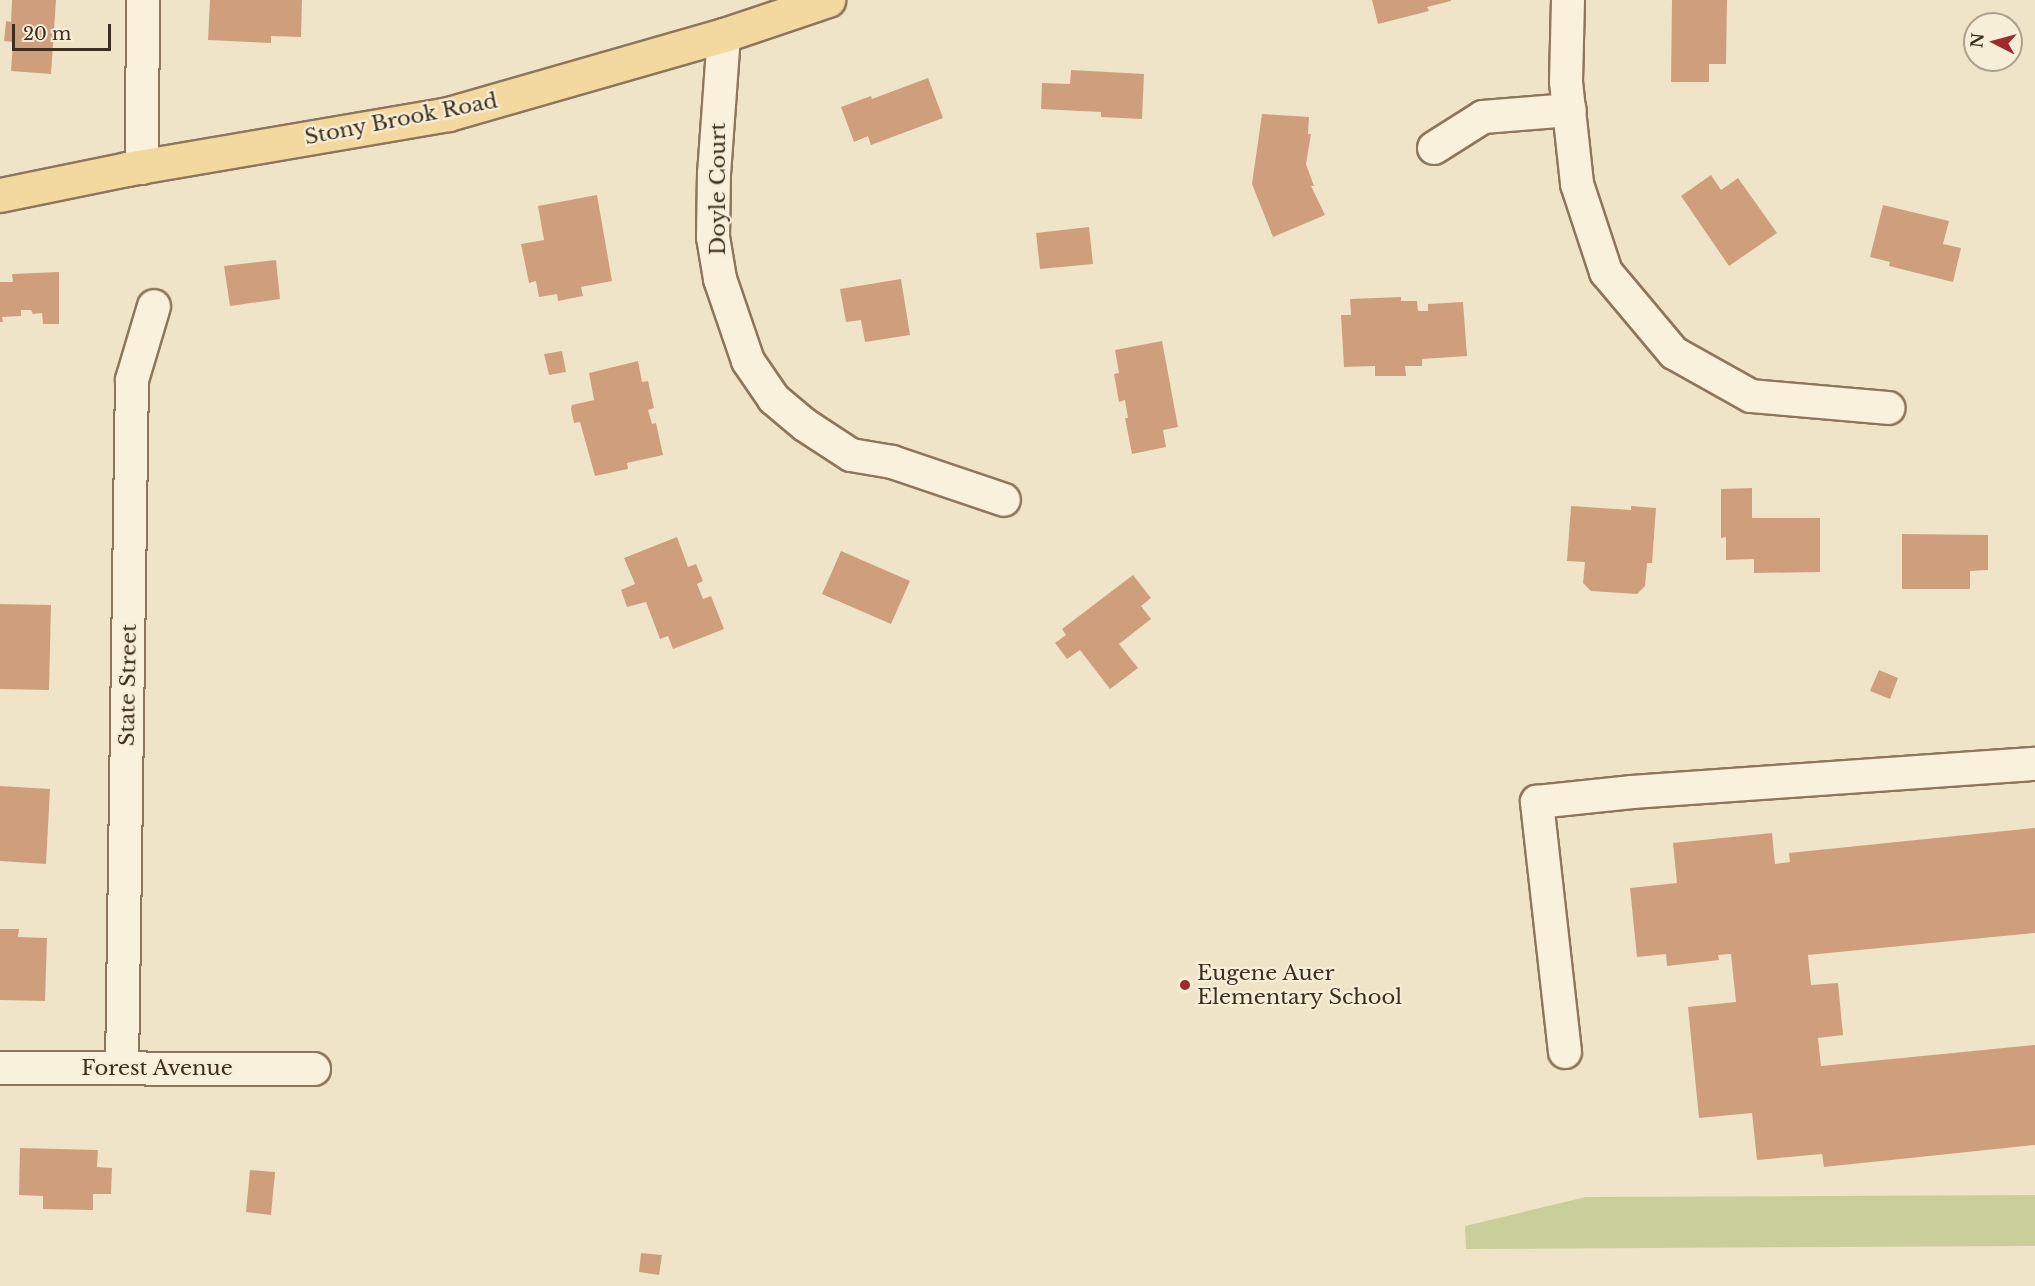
<!DOCTYPE html>
<html>
<head>
<meta charset="utf-8">
<style>
	body { margin:0 }
	#map { position:relative; width:2035px; height:1286px; overflow:hidden; background:#f0e4c8; font-family:"Libre Baskerville",serif }
	div>[style] { position:absolute }
	.green>* { inset:0; background:#c9cf9b }
	.building>* { inset:0; background:#cf9f7d }
	.roads { filter:drop-shadow(2px 0 #8d765c) drop-shadow(-2px 0 #8d765c) drop-shadow(0 2px #8d765c) drop-shadow(0 -2px #8d765c) }
	.minor>* { height:32px; margin:-16px; padding:0 16px; transform-origin:16px; border-radius:16px; background:#faf1dc }
	.major>* { height:33px; margin:-16.5px; padding:0 16.5px; transform-origin:16.5px; border-radius:16.5px; background:#f3d9a0 }
	.dots>* { width:16px; height:16px; translate:-50% -50%; box-sizing:border-box; border:3px solid #f7eed8; border-radius:50% }
	span { translate:-50% -50%; white-space:nowrap; text-align:center; line-height:1.15; -webkit-text-stroke:4.5px #f7eed8; paint-order:stroke }
	.street-label { font-size:21px; color:#3d2e20 }
	.poi-label { font-size:21px; color:#3d2e20 }
	.left { translate:0 -50%; text-align:left }
	.north { position:absolute; left:1963px; top:12px; width:60px; height:60px; box-sizing:border-box; background:#f7eed8; border:2px solid #ada18e; border-radius:50%; rotate:276deg; font-size:16px; font-weight:700; line-height:24px; text-align:center; color:#3d2e20 }
	.north::after { content:''; display:block; margin:auto; width:21px; height:27px; background:#9e2a2b; clip-path:polygon(50% 0,100% 100%,50% 72%,0 100%) }
	.scale { position:absolute; left:12px; top:24px; width:99px; height:27px; box-sizing:border-box; border:3px solid #3d2e20; border-top:0; padding-left:8px; font-size:18px; line-height:21px; white-space:nowrap; color:#3d2e20; -webkit-text-stroke:4px #f7eed8; paint-order:stroke }
</style>
</head>
<body>
<div id="map">
	<div class="green">
		<i style="clip-path:polygon(2035px 1195px,2035px 1246px,1466px 1249px,1465px 1226px,1586px 1197px)"></i>
	</div>
	<div class="building">
		<i style="clip-path:polygon(12px 0,56px 0,51px 74px,11px 71px,13px 42px,4px 41px,6px 21px,11px 22px)"></i>
		<i style="clip-path:polygon(210px 0,302px 0,301px 37px,271px 36px,271px 43px,208px 40px)"></i>
		<i style="clip-path:polygon(1372px 0,1451px 0,1451px 1px,1427px 7px,1429px 11px,1378px 24px)"></i>
		<i style="clip-path:polygon(1672px 0,1727px 0,1726px 64px,1709px 64px,1709px 82px,1671px 82px)"></i>
		<i style="clip-path:polygon(1071px 70px,1144px 74px,1142px 119px,1101px 117px,1101px 112px,1041px 109px,1042px 83px,1070px 84px)"></i>
		<i style="clip-path:polygon(928px 78px,943px 118px,871px 145px,868px 136px,854px 142px,841px 107px,871px 96px,872px 99px)"></i>
		<i style="clip-path:polygon(1262px 114px,1309px 117px,1308px 134px,1311px 134px,1306px 164px,1314px 186px,1311px 186px,1325px 215px,1273px 237px,1252px 184px)"></i>
		<i style="clip-path:polygon(1711px 175px,1721px 190px,1738px 178px,1777px 233px,1729px 266px,1681px 196px)"></i>
		<i style="clip-path:polygon(597px 195px,612px 281px,581px 287px,583px 296px,558px 301px,557px 294px,539px 297px,536px 281px,529px 283px,521px 244px,544px 240px,538px 206px)"></i>
		<i style="clip-path:polygon(1883px 205px,1949px 221px,1943px 244px,1961px 248px,1953px 282px,1889px 266px,1890px 262px,1870px 257px)"></i>
		<i style="clip-path:polygon(1089px 227px,1093px 264px,1040px 269px,1036px 233px)"></i>
		<i style="clip-path:polygon(276px 260px,280px 299px,230px 306px,224px 266px)"></i>
		<i style="clip-path:polygon(59px 272px,59px 324px,43px 324px,42px 313px,33px 314px,31px 310px,21px 310px,21px 316px,2px 317px,3px 322px,0 322px,0 282px,13px 282px,12px 274px)"></i>
		<i style="clip-path:polygon(901px 279px,910px 335px,865px 342px,861px 320px,846px 322px,840px 289px)"></i>
		<i style="clip-path:polygon(1401px 297px,1401px 301px,1417px 301px,1418px 311px,1428px 311px,1428px 304px,1463px 302px,1467px 356px,1422px 359px,1422px 366px,1405px 366px,1406px 376px,1375px 376px,1375px 366px,1344px 367px,1341px 315px,1351px 315px,1350px 299px)"></i>
		<i style="clip-path:polygon(1162px 341px,1178px 427px,1163px 430px,1166px 447px,1132px 454px,1125px 418px,1128px 418px,1125px 400px,1119px 402px,1114px 374px,1119px 373px,1115px 350px)"></i>
		<i style="clip-path:polygon(562px 351px,566px 372px,549px 375px,544px 354px)"></i>
		<i style="clip-path:polygon(638px 361px,642px 382px,648px 381px,654px 408px,648px 410px,652px 424px,656px 423px,663px 455px,627px 463px,628px 469px,595px 476px,580px 422px,574px 423px,571px 409px,572px 405px,594px 400px,589px 373px)"></i>
		<i style="clip-path:polygon(1752px 488px,1752px 518px,1820px 518px,1820px 572px,1754px 573px,1754px 559px,1726px 560px,1726px 537px,1721px 538px,1721px 489px)"></i>
		<i style="clip-path:polygon(1571px 506px,1631px 510px,1631px 506px,1656px 508px,1652px 563px,1647px 563px,1645px 586px,1637px 594px,1591px 591px,1583px 583px,1585px 562px,1567px 561px)"></i>
		<i style="clip-path:polygon(1902px 534px,1988px 535px,1988px 570px,1970px 571px,1970px 589px,1902px 589px)"></i>
		<i style="clip-path:polygon(677px 537px,688px 567px,696px 564px,703px 581px,697px 584px,703px 599px,711px 596px,724px 629px,673px 649px,668px 636px,660px 639px,646px 602px,627px 607px,621px 590px,635px 584px,624px 558px)"></i>
		<i style="clip-path:polygon(841px 551px,910px 581px,891px 624px,822px 594px)"></i>
		<i style="clip-path:polygon(1133px 575px,1151px 598px,1141px 606px,1151px 619px,1119px 644px,1138px 668px,1110px 689px,1080px 650px,1067px 659px,1055px 643px,1066px 635px,1062px 629px)"></i>
		<i style="clip-path:polygon(0 604px,51px 605px,49px 690px,0 689px)"></i>
		<i style="clip-path:polygon(1879px 670px,1898px 678px,1890px 699px,1870px 691px)"></i>
		<i style="clip-path:polygon(0 786px,50px 789px,46px 864px,0 861px)"></i>
		<i style="clip-path:polygon(2035px 828px,2035px 933px,1808px 955px,1811px 985px,1838px 983px,1843px 1035px,1818px 1038px,1821px 1066px,2035px 1045px,2035px 1145px,1824px 1167px,1822px 1154px,1757px 1160px,1752px 1113px,1699px 1118px,1688px 1007px,1736px 1002px,1731px 954px,1718px 955px,1719px 960px,1667px 966px,1666px 954px,1637px 957px,1630px 888px,1677px 883px,1673px 843px,1772px 833px,1775px 864px,1790px 862px,1789px 853px)"></i>
		<i style="clip-path:polygon(0 929px,19px 929px,18px 937px,47px 938px,45px 1001px,0 1000px)"></i>
		<i style="clip-path:polygon(20px 1148px,98px 1150px,97px 1167px,112px 1168px,111px 1194px,93px 1194px,93px 1210px,43px 1209px,43px 1196px,19px 1195px)"></i>
		<i style="clip-path:polygon(250px 1170px,275px 1172px,271px 1215px,246px 1212px)"></i>
		<i style="clip-path:polygon(641px 1253px,662px 1255px,659px 1275px,639px 1272px)"></i>
	</div>
	<div class="roads">
		<div class="minor">
			<i style="left:1568px;top:0;width:82px;rotate:91.4deg"></i>
			<i style="left:1566px;top:82px;width:103px;rotate:83.8deg"></i>
			<i style="left:1577px;top:184px;width:93px;rotate:71.8deg"></i>
			<i style="left:1606px;top:272px;width:106px;rotate:50deg"></i>
			<i style="left:1674px;top:353px;width:88px;rotate:29.2deg"></i>
			<i style="left:1751px;top:396px;width:138px;rotate:5deg"></i>
			<i style="left:724px;top:35px;width:138px;rotate:94.1deg"></i>
			<i style="left:714px;top:173px;width:64px;rotate:90.9deg"></i>
			<i style="left:713px;top:237px;width:43px;rotate:80.5deg"></i>
			<i style="left:720px;top:279px;width:87px;rotate:71.1deg"></i>
			<i style="left:748px;top:361px;width:46px;rotate:55.6deg"></i>
			<i style="left:774px;top:399px;width:40px;rotate:40deg"></i>
			<i style="left:805px;top:425px;width:55px;rotate:33.1deg"></i>
			<i style="left:851px;top:455px;width:42px;rotate:9.7deg"></i>
			<i style="left:892px;top:462px;width:118px;rotate:18.7deg"></i>
			<i style="left:1434px;top:148px;width:58px;rotate:-32.3deg"></i>
			<i style="left:1483px;top:117px;width:87px;rotate:-4.6deg"></i>
			<i style="left:142px;top:168px;width:168px;rotate:-89.7deg"></i>
			<i style="left:1565px;top:1052px;width:252px;rotate:-96.4deg"></i>
			<i style="left:1537px;top:802px;width:96px;rotate:-6deg"></i>
			<i style="left:1632px;top:792px;width:404px;rotate:-4deg"></i>
			<i style="left:0;top:1068px;width:314px;rotate:0.2deg"></i>
			<i style="left:122px;top:1068px;width:688px;rotate:-89.17deg"></i>
			<i style="left:132px;top:380px;width:77px;rotate:-73.4deg"></i>
		</div>
		<div class="major">
			<i style="left:0;top:195px;width:130px;rotate:-11.6deg"></i>
			<i style="left:127px;top:169px;width:326px;rotate:-9.7deg"></i>
			<i style="left:448px;top:114px;width:287px;rotate:-16deg"></i>
			<i style="left:724px;top:35px;width:110px;rotate:-18.6deg"></i>
		</div>
	</div>
	<div class="dots">
		<i style="left:1185px;top:985px;background:#9e2a2b"></i>
	</div>
	<div class="street-label">
		<span style="left:401px;top:119px;rotate:-11deg">Stony Brook Road</span>
		<span style="left:718px;top:189px;rotate:-90deg">Doyle Court</span>
		<span style="left:128px;top:685px;rotate:-89deg">State Street</span>
		<span style="left:157px;top:1068px">Forest Avenue</span>
	</div>
	<div class="poi-label">
		<span class="left" style="left:1197px;top:985px">Eugene Auer<br>Elementary School</span>
	</div>
	<div class="north">N</div>
	<div class="scale">20 m</div>
</div>
</body>
</html>
